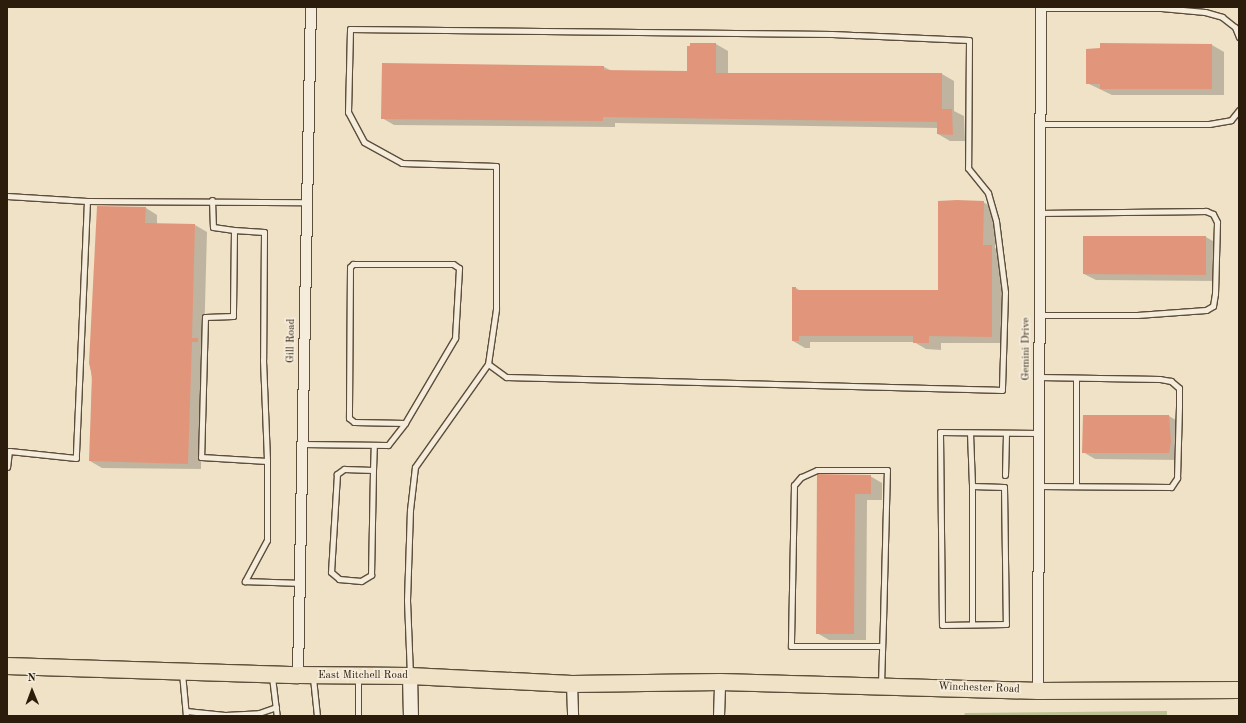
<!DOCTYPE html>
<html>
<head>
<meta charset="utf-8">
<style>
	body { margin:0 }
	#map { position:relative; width:1246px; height:723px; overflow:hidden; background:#efe2c7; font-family:"Old Standard TT",serif }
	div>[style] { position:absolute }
	.green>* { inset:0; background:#bcc293 }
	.shadow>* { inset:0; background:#0003 }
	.building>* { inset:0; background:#e1967c }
	.roads { filter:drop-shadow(1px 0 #5c4e3a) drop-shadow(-1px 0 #5c4e3a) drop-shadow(0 1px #5c4e3a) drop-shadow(0 -1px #5c4e3a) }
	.lane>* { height:5px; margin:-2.5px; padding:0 2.5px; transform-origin:2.5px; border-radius:2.5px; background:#f5ecdb }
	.street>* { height:10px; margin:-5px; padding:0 5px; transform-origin:5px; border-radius:5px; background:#f5ecdb }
	.secondary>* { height:14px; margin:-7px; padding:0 7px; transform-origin:7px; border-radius:7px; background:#f5ecdb }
	.primary>* { height:16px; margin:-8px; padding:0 8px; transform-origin:8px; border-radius:8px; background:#efe2c7 }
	span { translate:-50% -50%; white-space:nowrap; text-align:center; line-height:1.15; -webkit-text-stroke:3.5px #f5ecdb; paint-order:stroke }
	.street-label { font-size:11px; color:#2b1c0b }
	.frame { position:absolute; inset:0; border:8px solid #2b1c0b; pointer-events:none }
	.north { position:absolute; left:12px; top:671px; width:40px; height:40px; -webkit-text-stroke:3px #f5ecdb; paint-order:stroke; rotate:359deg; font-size:11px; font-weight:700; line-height:16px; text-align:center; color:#2b1c0b }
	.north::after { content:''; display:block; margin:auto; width:14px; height:18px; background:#2b1c0b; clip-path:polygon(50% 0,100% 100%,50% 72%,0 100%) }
</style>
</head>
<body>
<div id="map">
	<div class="green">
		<i style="clip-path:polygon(1167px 711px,1167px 716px,964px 716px,965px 713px)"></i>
	</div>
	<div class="shadow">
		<i style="clip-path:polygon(691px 44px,716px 44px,728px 51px,728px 74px,942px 74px,954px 81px,954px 111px,964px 116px,965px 141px,950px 141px,938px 134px,938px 128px,615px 123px,615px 127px,394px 125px,382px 118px,383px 64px,604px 67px,612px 71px,688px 72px)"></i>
		<i style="clip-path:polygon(1212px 45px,1224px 52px,1224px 95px,1112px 95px,1087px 83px)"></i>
		<i style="clip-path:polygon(983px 202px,995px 209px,995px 248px,1003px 253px,1003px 343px,941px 343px,941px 350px,926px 349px,914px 342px,810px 342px,810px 348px,805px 348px,793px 341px,792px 291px,796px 288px,801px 291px,939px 291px)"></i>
		<i style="clip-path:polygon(146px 208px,157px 215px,157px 224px,195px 225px,207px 232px,204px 343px,209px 348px,203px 348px,201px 469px,102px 468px,90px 461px,92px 381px,90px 363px)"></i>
		<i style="clip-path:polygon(1084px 237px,1206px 237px,1218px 244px,1218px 281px,1096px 280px,1084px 274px)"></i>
		<i style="clip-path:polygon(1084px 416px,1169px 416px,1181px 423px,1180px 460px,1095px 459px,1083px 452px)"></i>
		<i style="clip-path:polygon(818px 475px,870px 476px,882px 483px,882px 500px,867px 500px,866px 640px,829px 640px,817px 633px)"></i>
	</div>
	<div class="building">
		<i style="clip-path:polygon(690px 43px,716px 43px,716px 73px,942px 73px,942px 109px,952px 109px,953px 135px,937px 134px,937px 122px,603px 117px,603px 121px,381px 119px,382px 63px,604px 66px,604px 70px,687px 71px,687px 46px,690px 46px)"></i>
		<i style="clip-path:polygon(1100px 43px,1212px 44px,1212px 89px,1100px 89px,1100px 84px,1086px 84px,1086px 49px,1100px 48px)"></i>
		<i style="clip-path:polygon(957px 200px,984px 201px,983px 245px,992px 245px,992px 337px,929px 336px,929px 343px,913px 343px,913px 336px,799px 336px,799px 341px,792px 341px,792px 287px,796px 287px,796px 290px,938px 290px,938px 201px)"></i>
		<i style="clip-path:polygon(97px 206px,146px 207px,145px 223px,195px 224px,192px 338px,198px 338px,198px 342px,192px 342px,188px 464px,89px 461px,92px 376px,89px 363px)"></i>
		<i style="clip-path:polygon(1083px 236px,1206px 236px,1206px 275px,1083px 274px)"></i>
		<i style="clip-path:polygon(1083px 415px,1169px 415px,1171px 442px,1169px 453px,1082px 453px)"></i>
		<i style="clip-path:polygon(817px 474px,871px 475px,871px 494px,855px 494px,854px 634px,816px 634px)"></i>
	</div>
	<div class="roads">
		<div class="lane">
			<i style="left:1041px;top:8px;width:120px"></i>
			<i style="left:1161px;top:8px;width:44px;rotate:5.2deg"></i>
			<i style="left:1205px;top:12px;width:18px;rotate:16deg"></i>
			<i style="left:1222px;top:17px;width:16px;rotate:38deg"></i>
			<i style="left:1235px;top:27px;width:11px;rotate:68deg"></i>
			<i style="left:1040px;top:124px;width:169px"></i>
			<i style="left:1209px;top:124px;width:22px;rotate:-10deg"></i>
			<i style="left:1231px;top:120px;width:13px;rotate:-51deg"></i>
			<i style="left:7px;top:196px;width:80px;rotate:3.6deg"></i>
			<i style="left:87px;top:201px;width:257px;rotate:92.5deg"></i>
			<i style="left:76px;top:458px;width:67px;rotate:-174deg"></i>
			<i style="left:9px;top:451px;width:16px;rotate:97deg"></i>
			<i style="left:212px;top:200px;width:27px;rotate:88deg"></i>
			<i style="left:213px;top:227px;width:21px;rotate:8deg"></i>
			<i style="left:234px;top:230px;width:86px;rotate:90.7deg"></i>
			<i style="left:233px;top:316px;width:28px;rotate:178deg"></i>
			<i style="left:205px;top:317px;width:140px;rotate:91.6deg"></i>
			<i style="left:201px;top:457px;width:66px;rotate:3.5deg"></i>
			<i style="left:267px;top:461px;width:79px;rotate:90deg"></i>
			<i style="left:267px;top:540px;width:47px;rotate:118.2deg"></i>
			<i style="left:245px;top:581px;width:55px;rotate:2.1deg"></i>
			<i style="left:87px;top:201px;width:220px;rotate:0.3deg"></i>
			<i style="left:234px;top:230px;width:30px;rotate:4deg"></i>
			<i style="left:264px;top:232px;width:128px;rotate:90.4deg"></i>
			<i style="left:263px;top:360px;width:101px;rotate:87.7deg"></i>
			<i style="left:1039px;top:315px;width:98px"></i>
			<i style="left:1137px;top:315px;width:69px;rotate:-4.1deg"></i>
			<i style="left:1206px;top:310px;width:8px;rotate:-30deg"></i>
			<i style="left:1213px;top:306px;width:12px;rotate:-81deg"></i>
			<i style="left:1215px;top:294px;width:72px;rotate:-88.4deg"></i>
			<i style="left:1217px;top:222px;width:9px;rotate:-117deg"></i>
			<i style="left:1213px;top:214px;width:8px;rotate:-157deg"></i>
			<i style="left:1206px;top:211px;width:166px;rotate:179.3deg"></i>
			<i style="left:1076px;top:378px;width:108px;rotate:90deg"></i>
			<i style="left:970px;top:433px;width:53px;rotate:87.8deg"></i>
			<i style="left:972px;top:486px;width:32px;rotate:2deg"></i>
			<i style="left:1004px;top:487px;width:137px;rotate:89.2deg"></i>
			<i style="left:1006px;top:624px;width:64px;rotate:179.1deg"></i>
			<i style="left:942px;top:625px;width:193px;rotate:-90.6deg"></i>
			<i style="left:940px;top:432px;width:99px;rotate:0.6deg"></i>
			<i style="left:302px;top:444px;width:86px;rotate:0.7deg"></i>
			<i style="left:388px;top:445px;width:28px;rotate:-52deg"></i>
			<i style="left:405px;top:423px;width:99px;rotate:-59.5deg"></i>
			<i style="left:455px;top:338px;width:70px;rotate:-86.7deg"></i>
			<i style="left:459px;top:268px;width:7px;rotate:-146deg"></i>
			<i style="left:453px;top:264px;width:100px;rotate:180deg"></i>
			<i style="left:353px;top:264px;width:4px;rotate:135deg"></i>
			<i style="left:350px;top:267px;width:151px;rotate:90.4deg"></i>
			<i style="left:349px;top:418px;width:6px;rotate:39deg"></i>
			<i style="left:354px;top:422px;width:51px;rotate:1.1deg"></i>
			<i style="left:373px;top:470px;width:29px;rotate:-178deg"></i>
			<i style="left:344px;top:469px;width:9px;rotate:144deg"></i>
			<i style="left:337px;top:474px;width:98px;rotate:93.5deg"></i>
			<i style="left:331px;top:572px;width:11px;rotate:41deg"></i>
			<i style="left:339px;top:579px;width:22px;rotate:5deg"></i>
			<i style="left:361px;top:581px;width:12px;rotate:-31deg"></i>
			<i style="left:371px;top:575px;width:105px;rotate:-88.9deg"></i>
			<i style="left:373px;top:470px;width:25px;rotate:-88deg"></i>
			<i style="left:1005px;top:475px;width:42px;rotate:-88.6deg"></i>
			<i style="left:972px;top:486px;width:138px;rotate:90deg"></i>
			<i style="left:1039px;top:486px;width:132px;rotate:0.4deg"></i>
			<i style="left:1171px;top:487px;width:11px;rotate:-56deg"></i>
			<i style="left:1177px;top:478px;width:71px;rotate:-88.4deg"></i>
			<i style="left:1179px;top:407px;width:19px;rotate:-90deg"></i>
			<i style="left:1179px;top:388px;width:11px;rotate:-139deg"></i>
			<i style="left:1171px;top:381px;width:11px;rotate:-170deg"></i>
			<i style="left:1160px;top:379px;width:121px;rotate:-179.1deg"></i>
			<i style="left:182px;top:673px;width:43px;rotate:84.7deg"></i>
			<i style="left:410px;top:675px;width:75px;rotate:-92.3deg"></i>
			<i style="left:407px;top:600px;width:90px;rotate:-88.1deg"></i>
			<i style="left:410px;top:510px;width:43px;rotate:-83.4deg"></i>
			<i style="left:415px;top:467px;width:126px;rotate:-54.7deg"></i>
			<i style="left:488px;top:364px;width:56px;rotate:-81.7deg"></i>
			<i style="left:496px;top:309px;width:143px;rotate:-90deg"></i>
			<i style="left:496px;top:166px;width:94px;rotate:-178.2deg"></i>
			<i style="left:402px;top:163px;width:43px;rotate:-151.1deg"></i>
			<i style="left:364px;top:142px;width:34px;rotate:-118deg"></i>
			<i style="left:348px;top:112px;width:83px;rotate:-88.6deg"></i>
			<i style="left:350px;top:29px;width:482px;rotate:0.6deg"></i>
			<i style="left:832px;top:34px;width:137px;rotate:2.5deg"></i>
			<i style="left:969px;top:40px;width:128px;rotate:90.4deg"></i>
			<i style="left:968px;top:168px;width:32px;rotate:51deg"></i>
			<i style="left:988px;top:193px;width:29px;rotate:74deg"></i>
			<i style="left:996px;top:221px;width:72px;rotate:82.8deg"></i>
			<i style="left:1005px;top:292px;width:98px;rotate:91.8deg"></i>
			<i style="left:1002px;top:390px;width:496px;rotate:-178.5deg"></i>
			<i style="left:506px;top:377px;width:22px;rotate:-144deg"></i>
			<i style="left:272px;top:677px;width:39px;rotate:83deg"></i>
			<i style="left:313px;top:678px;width:38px;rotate:84deg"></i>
			<i style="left:881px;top:684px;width:63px;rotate:-88.2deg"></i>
			<i style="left:883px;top:621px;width:151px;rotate:-88.5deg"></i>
			<i style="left:887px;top:470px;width:70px;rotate:180deg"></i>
			<i style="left:817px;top:470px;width:17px;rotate:156deg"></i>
			<i style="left:801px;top:477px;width:11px;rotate:131deg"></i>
			<i style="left:794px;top:485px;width:161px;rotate:91.1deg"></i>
			<i style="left:791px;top:646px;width:91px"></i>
			<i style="left:186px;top:711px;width:39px;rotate:6deg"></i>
			<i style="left:225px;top:715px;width:34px;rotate:-3deg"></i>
			<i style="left:259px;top:713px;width:18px;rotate:-19deg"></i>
			<i style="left:358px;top:716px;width:38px;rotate:-90deg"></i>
		</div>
		<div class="street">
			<i style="left:298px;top:675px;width:668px;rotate:-88.89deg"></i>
			<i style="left:572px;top:684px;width:32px;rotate:88deg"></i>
			<i style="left:1038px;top:691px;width:684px;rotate:-89.75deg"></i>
			<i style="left:719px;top:716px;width:34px;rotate:-88deg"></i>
		</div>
		<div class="secondary">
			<i style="left:410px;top:676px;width:40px;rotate:88.6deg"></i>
		</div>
		<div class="primary">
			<i style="left:7px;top:666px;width:291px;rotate:1.8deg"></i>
			<i style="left:298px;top:675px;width:112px;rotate:0.5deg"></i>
			<i style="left:410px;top:676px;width:162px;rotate:2.8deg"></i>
			<i style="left:572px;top:684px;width:148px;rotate:-0.8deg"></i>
			<i style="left:720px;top:682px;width:318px;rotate:1.6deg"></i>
			<i style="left:1038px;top:691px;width:201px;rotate:-0.3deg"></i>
		</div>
	</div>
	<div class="street-label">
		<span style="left:292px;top:341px;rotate:-89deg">Gill Road</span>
		<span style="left:1027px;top:349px;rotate:-90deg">Gemini Drive</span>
		<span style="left:363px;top:676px">East Mitchell Road</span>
		<span style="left:979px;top:689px;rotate:2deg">Winchester Road</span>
	</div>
	<div class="frame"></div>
	<div class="north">N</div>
</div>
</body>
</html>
